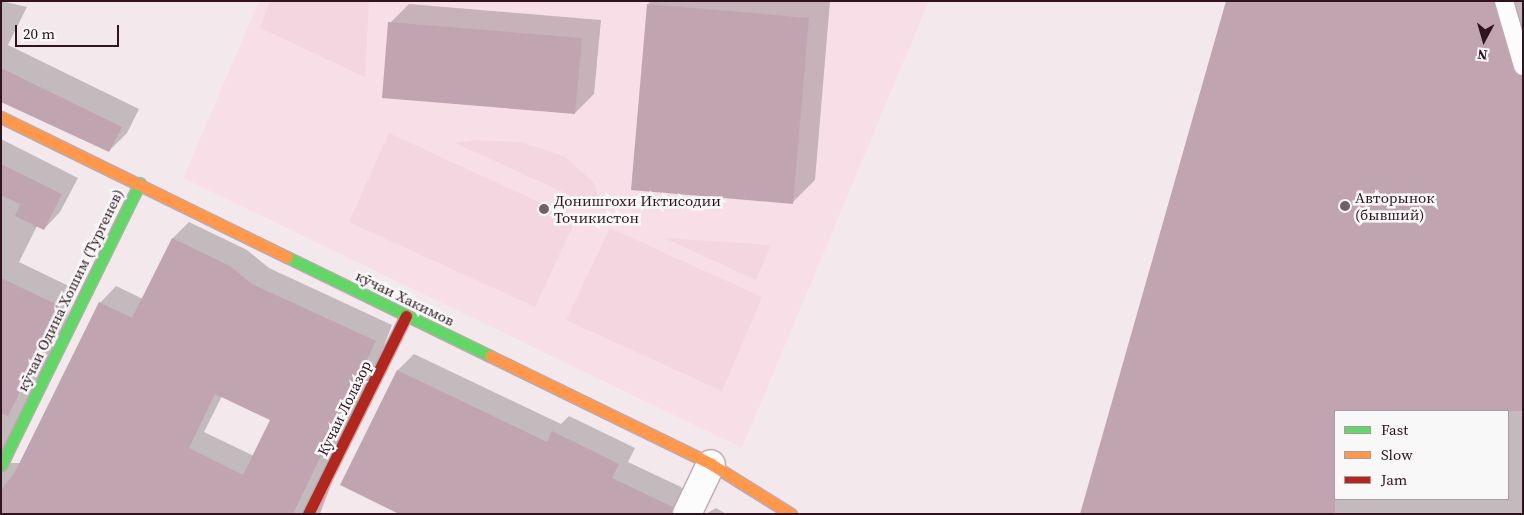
<!DOCTYPE html>
<html>
<head>
<meta charset="utf-8">
<style>
	body { margin:0 }
	#map { position:relative; width:1524px; height:515px; overflow:hidden; background:#f3e9ec; font-family:"Source Serif 4",serif }
	div>[style] { position:absolute }
	.built>* { inset:0; background:#f8dfe7 }
	.green>* { inset:0; background:#f3d6e0 }
	.shadow>* { inset:0; background:#0003 }
	.building>* { inset:0; background:#c0a5b1 }
	.roads { filter:drop-shadow(1px 0 #bdaab1) drop-shadow(-1px 0 #bdaab1) drop-shadow(0 1px #bdaab1) drop-shadow(0 -1px #bdaab1) }
	.lane>* { height:18px; margin:-9px; padding:0 9px; transform-origin:9px; border-radius:9px; background:#fdfcfc }
	.street>* { height:28px; margin:-14px; padding:0 14px; transform-origin:14px; border-radius:14px; background:#fdfcfc }
	.fast>* { height:11px; margin:-5.5px; padding:0 5.5px; transform-origin:5.5px; border-radius:5.5px; background:#63d668 }
	.slow>* { height:11px; margin:-5.5px; padding:0 5.5px; transform-origin:5.5px; border-radius:5.5px; background:#ff974d }
	.jam>* { height:11px; margin:-5.5px; padding:0 5.5px; transform-origin:5.5px; border-radius:5.5px; background:#b3261e }
	.dots>* { width:14px; height:14px; translate:-50% -50%; box-sizing:border-box; border:2px solid #f8f8f8; border-radius:50% }
	span { translate:-50% -50%; white-space:nowrap; text-align:center; line-height:1.15; -webkit-text-stroke:5px #f8f8f8; paint-order:stroke }
	.poi-label { font-size:15px; color:#311320 }
	.left { translate:0 -50%; text-align:left }
	.street-label { font-size:15px; color:#311320 }
	.frame { position:absolute; inset:0; border:2px solid #311320; pointer-events:none }
	.legend { position:absolute; left:1334px; top:410px; width:175px; height:90px; box-sizing:border-box; background:#f8f8f8; border:1px solid #a89ca2; margin:0; padding:6px 9px; list-style:none; font-size:15px; color:#311320 }
	.legend li { display:flex; align-items:center; gap:10px; height:25px }
	.legend b { width:25px; border:1px solid #a89ca2 }
	.north { position:absolute; left:1459px; top:15px; width:50px; height:50px; -webkit-text-stroke:4px #f8f8f8; paint-order:stroke; rotate:186deg; font-size:14px; font-weight:700; line-height:20px; text-align:center; color:#311320 }
	.north::after { content:''; display:block; margin:auto; width:18px; height:22px; background:#311320; clip-path:polygon(50% 0,100% 100%,50% 72%,0 100%) }
	.scale { position:absolute; left:15px; top:25px; width:104px; height:22px; box-sizing:border-box; border:2px solid #311320; border-top:0; padding-left:6px; font-size:15px; line-height:18px; white-space:nowrap; color:#311320; -webkit-text-stroke:4px #f8f8f8; paint-order:stroke }
</style>
</head>
<body>
<div id="map">
	<div class="built">
		<i style="clip-path:polygon(259px 1px,929px 1px,742px 448px,183px 178px)"></i>
	</div>
	<div class="green">
		<i style="clip-path:polygon(270px 1px,369px 1px,365px 77px,260px 28px)"></i>
		<i style="clip-path:polygon(389px 133px,576px 219px,535px 307px,349px 222px)"></i>
		<i style="clip-path:polygon(476px 140px,521px 142px,564px 156px,593px 182px,605px 211px,455px 143px)"></i>
		<i style="clip-path:polygon(610px 228px,762px 297px,722px 391px,566px 320px)"></i>
		<i style="clip-path:polygon(664px 238px,771px 245px,756px 280px)"></i>
	</div>
	<div class="shadow">
		<i style="clip-path:polygon(1px 1px,27px 7px,8px 45px,139px 109px,127px 133px,109px 151px,1px 99px)"></i>
		<i style="clip-path:polygon(651px 1px,830px 1px,815px 180px,793px 202px,648px 4px)"></i>
		<i style="clip-path:polygon(evenodd,1227px 1px,1523px 1px,1523px 514px,1081px 514px,1227px 1px,1335px 411px,1508px 411px,1508px 499px,1335px 499px,1335px 411px)"></i>
		<i style="clip-path:polygon(409px 4px,601px 20px,594px 94px,575px 113px,390px 23px)"></i>
		<i style="clip-path:polygon(evenodd,1px 139px,78px 178px,60px 212px,44px 229px,37px 226px,19px 262px,77px 290px,11px 463px,21px 463px,100px 303px,116px 286px,143px 299px,173px 238px,189px 222px,247px 250px,269px 268px,392px 325px,320px 514px,1px 514px,1px 139px,222px 396px,271px 420px,254px 456px,204px 432px,222px 396px)"></i>
		<i style="clip-path:polygon(414px 354px,561px 424px,569px 416px,635px 448px,628px 462px,681px 487px,696px 512px,705px 514px,402px 514px,398px 370px)"></i>
		<i style="clip-path:polygon(716px 508px,726px 514px,706px 514px)"></i>
	</div>
	<div class="building">
		<i style="clip-path:polygon(1226px 1px,1494px 1px,1513px 69px,1523px 76px,1523px 411px,1335px 411px,1335px 514px,1080px 514px)"></i>
		<i style="clip-path:polygon(647px 4px,809px 18px,793px 204px,631px 190px)"></i>
		<i style="clip-path:polygon(388px 22px,582px 38px,575px 114px,382px 98px)"></i>
		<i style="clip-path:polygon(1px 68px,122px 127px,109px 152px,1px 102px)"></i>
		<i style="clip-path:polygon(1px 164px,62px 194px,44px 230px,15px 216px,20px 204px,1px 195px)"></i>
		<i style="clip-path:polygon(evenodd,172px 238px,230px 266px,252px 284px,376px 341px,293px 514px,1px 514px,1px 490px,15px 472px,99px 302px,132px 318px,172px 238px,215px 394px,270px 420px,243px 475px,189px 448px,215px 394px)"></i>
		<i style="clip-path:polygon(1px 278px,62px 307px,8px 416px,1px 413px)"></i>
		<i style="clip-path:polygon(397px 370px,547px 442px,552px 431px,619px 464px,612px 478px,673px 507px,672px 514px,399px 514px,340px 485px)"></i>
	</div>
	<div class="roads">
		<div class="lane">
			<i style="left:1504px;top:1px;width:68px;rotate:73.7deg"></i>
		</div>
		<div class="street">
			<i style="left:687px;top:514px;width:55px;rotate:-64.4deg"></i>
		</div>
		<div class="fast">
			<i style="left:287px;top:257px;width:226px;rotate:26deg"></i>
			<i style="left:1px;top:465px;width:314px;rotate:-63.8deg"></i>
		</div>
		<div class="slow">
			<i style="left:1px;top:117px;width:318px;rotate:26.1deg"></i>
			<i style="left:490px;top:356px;width:246px;rotate:26deg"></i>
			<i style="left:711px;top:464px;width:94px;rotate:32deg"></i>
		</div>
		<div class="jam">
			<i style="left:308px;top:514px;width:221px;rotate:-63.7deg"></i>
		</div>
	</div>
	<div class="dots">
		<i style="left:1345px;top:206px;background:#755e67"></i>
		<i style="left:544px;top:209px;background:#755e67"></i>
	</div>
	<div class="poi-label">
		<span class="left" style="left:1355px;top:206px">Авторынок<br>(бывший)</span>
		<span class="left" style="left:554px;top:209px">Донишгохи Иктисодии<br>Точикистон</span>
	</div>
	<div class="street-label">
		<span style="left:70px;top:290px;rotate:-64deg">кӯчаи Одина Хошим (Тургенев)</span>
		<span style="left:405px;top:298px;rotate:26deg">кӯчаи Хакимов</span>
		<span style="left:344px;top:408px;rotate:-64deg">Кучаи Лолазор</span>
	</div>
	<div class="frame"></div>
	<ul class="legend">
	<li><b style="height:6px;background:#63d668"></b>Fast</li>
	<li><b style="height:6px;background:#ff974d"></b>Slow</li>
	<li><b style="height:6px;background:#b3261e"></b>Jam</li>
	</ul>
	<div class="north">N</div>
	<div class="scale">20 m</div>
</div>
</body>
</html>
